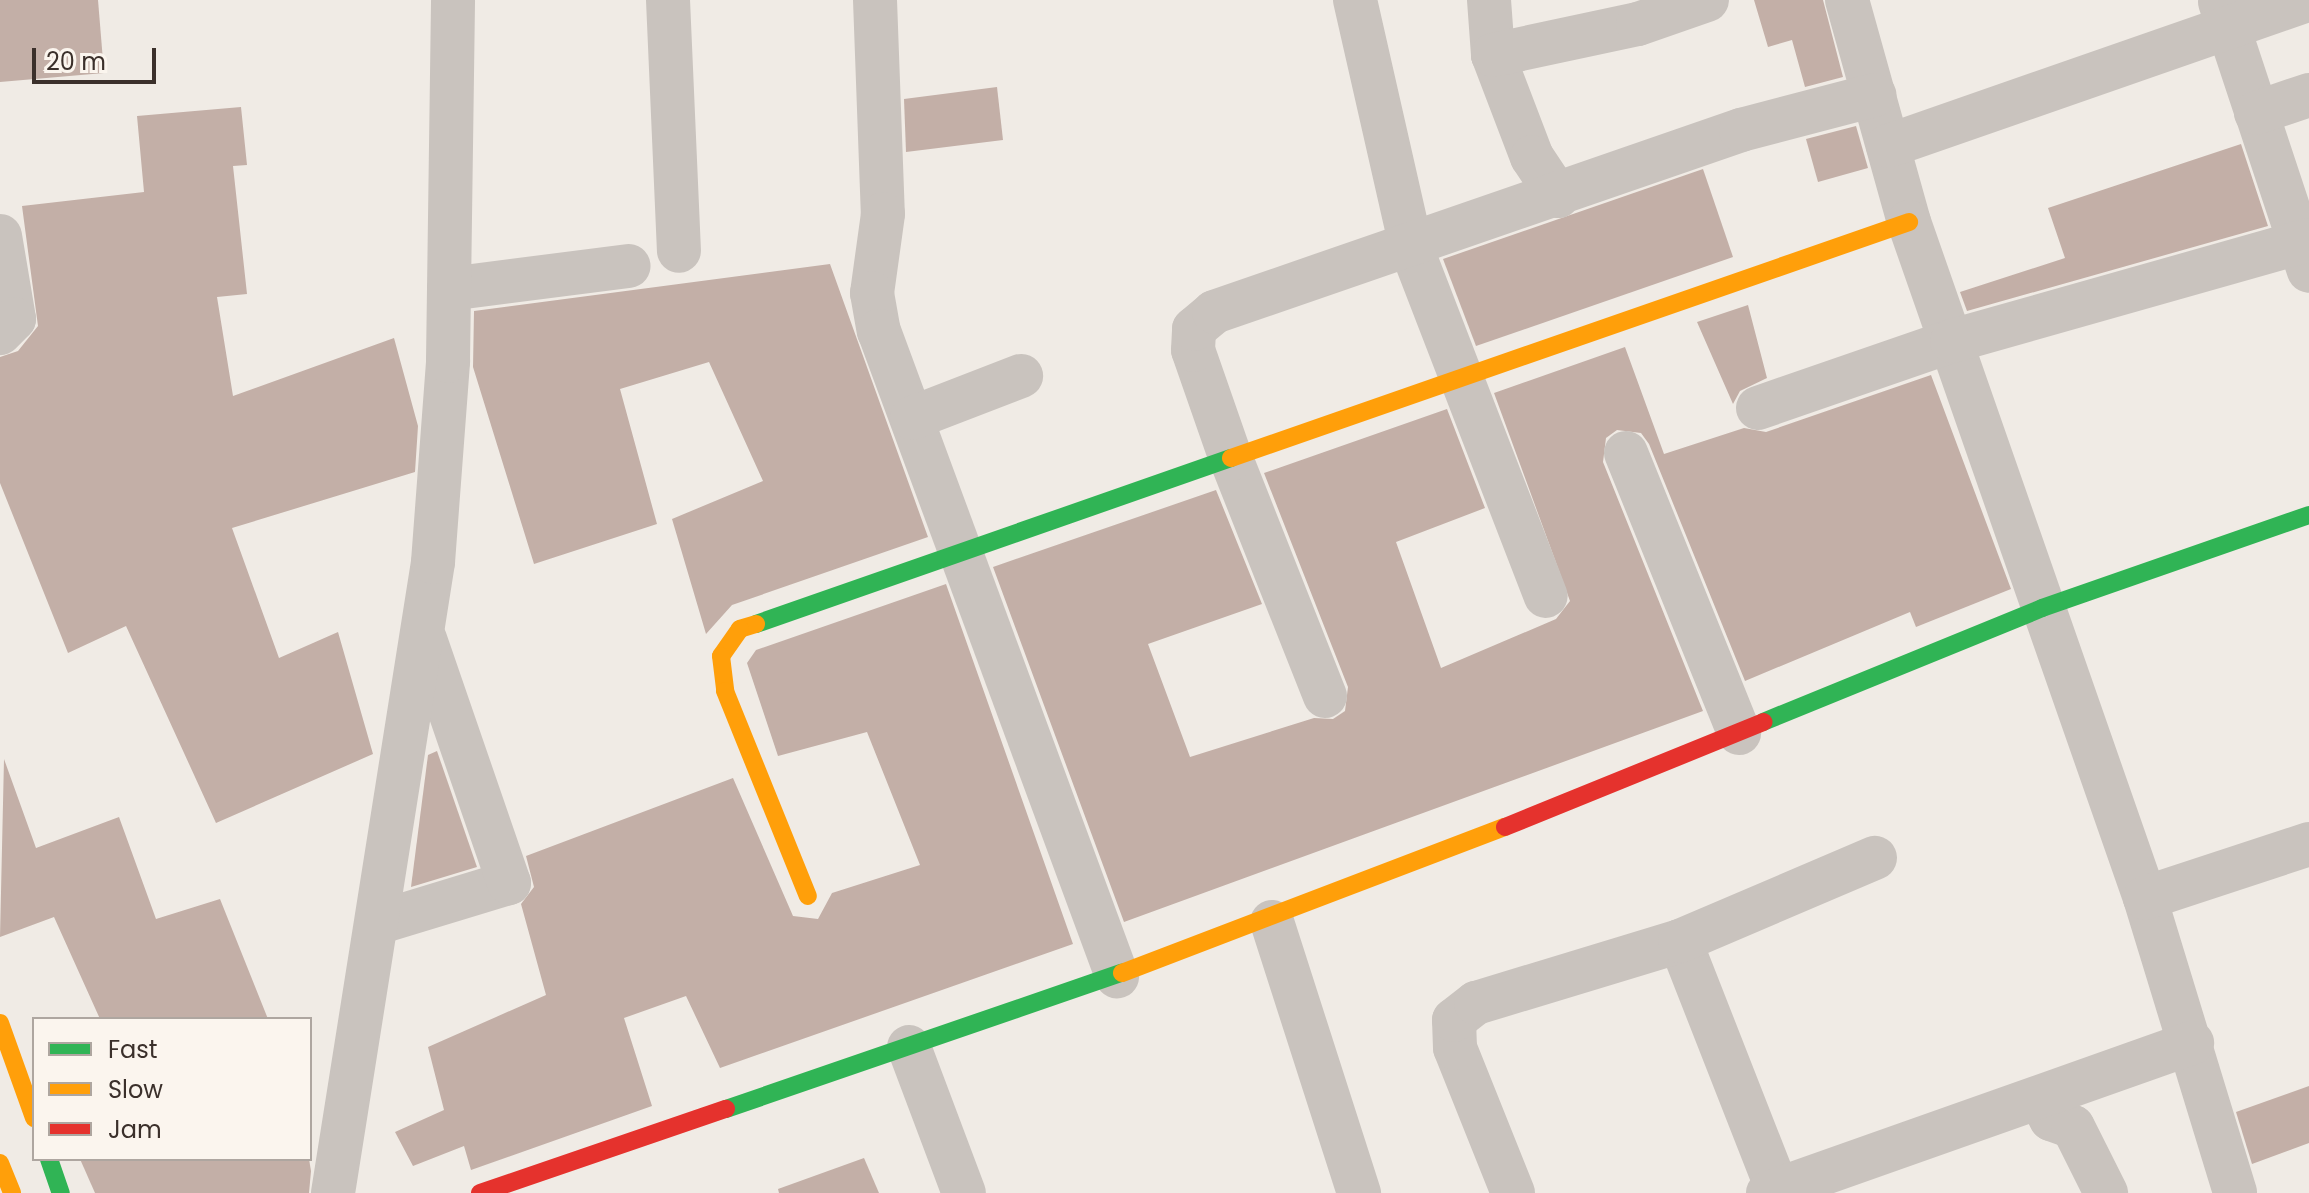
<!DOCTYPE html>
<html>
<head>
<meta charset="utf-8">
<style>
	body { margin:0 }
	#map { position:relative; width:2309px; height:1193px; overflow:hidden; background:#f0ebe5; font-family:Poppins,sans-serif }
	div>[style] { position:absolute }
	.building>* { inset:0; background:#c3afa7 }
	.street>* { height:44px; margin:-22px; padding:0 22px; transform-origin:22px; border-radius:22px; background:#c9c3be }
	.fast>* { height:18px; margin:-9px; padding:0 9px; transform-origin:9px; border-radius:9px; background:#30b455 }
	.slow>* { height:18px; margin:-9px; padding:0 9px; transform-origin:9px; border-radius:9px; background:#ff9f0a }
	.jam>* { height:18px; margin:-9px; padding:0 9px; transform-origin:9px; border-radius:9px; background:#e5322d }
	span { translate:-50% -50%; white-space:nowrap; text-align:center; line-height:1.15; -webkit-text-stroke:6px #fbf5ee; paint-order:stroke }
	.legend { position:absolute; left:32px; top:1017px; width:280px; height:144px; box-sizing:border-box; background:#fbf5ee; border:2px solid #aea6a0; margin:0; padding:10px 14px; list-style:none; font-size:24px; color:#3b302b }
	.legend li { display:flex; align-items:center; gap:16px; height:40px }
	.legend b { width:40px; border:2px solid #aea6a0 }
	.scale { position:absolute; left:32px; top:48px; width:124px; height:36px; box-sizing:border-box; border:4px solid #3b302b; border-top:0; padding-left:10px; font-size:24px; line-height:28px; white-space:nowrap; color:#3b302b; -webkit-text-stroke:6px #fbf5ee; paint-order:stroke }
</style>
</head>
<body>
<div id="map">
	<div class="building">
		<i style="clip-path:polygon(0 0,98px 0,104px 73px,0 82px)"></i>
		<i style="clip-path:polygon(1754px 0,1823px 0,1843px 77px,1805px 87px,1792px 40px,1768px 47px)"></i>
		<i style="clip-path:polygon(997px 87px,1003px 140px,906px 152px,904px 99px)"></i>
		<i style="clip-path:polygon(241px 107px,247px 165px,233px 166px,247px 294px,217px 297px,233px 396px,394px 338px,418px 426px,415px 472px,232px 528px,279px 658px,338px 632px,373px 754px,216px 823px,126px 626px,68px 653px,0 483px,0 357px,18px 351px,38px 326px,22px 206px,144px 192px,137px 116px)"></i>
		<i style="clip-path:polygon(1856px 126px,1868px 168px,1818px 182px,1806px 139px)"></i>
		<i style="clip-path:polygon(2241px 144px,2268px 226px,1967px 311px,1960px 292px,2065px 258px,2048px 208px)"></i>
		<i style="clip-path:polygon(1703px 169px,1733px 257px,1476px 346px,1443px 259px)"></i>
		<i style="clip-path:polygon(830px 264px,928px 537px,732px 605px,706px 634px,672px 519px,763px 481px,709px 362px,620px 389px,657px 524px,534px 564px,473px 367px,474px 311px)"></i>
		<i style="clip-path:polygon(1748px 305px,1767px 378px,1740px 391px,1733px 404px,1697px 322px)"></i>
		<i style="clip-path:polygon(1625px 347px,1664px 454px,1744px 428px,1766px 432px,1931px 375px,2011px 589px,1916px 627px,1910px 612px,1745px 681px,1649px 444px,1641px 433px,1617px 430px,1606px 438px,1603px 462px,1703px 711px,1124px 922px,993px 567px,1216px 490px,1262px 604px,1148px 644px,1190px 757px,1314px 718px,1333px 719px,1345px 711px,1348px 687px,1264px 473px,1447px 409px,1485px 508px,1396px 542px,1441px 668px,1556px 619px,1570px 601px,1494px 393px)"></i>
		<i style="clip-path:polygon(946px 584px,1073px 944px,720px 1068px,686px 996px,624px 1018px,652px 1106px,471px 1170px,464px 1146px,413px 1166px,395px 1132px,444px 1110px,428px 1047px,546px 995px,521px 904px,534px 887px,526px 856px,733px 778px,793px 916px,818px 919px,832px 893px,920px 865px,867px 732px,778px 756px,747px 663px,756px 650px)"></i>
		<i style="clip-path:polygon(437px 751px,477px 867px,411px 887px,428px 755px)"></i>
		<i style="clip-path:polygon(4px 759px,36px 848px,119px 817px,156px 919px,220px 899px,268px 1019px,100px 1019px,54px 917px,0 937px)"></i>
		<i style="clip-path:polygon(2309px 1086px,2309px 1143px,2252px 1164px,2236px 1112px)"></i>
		<i style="clip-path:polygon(864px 1158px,879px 1193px,779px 1193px,778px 1189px)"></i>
		<i style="clip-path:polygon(80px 1159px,309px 1159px,311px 1171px,309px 1193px,95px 1193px)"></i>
	</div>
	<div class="street">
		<i style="left:668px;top:0;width:251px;rotate:87.5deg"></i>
		<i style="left:875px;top:0;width:214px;rotate:87.9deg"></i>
		<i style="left:883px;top:214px;width:80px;rotate:97.9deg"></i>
		<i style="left:872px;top:293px;width:39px;rotate:80deg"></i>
		<i style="left:879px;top:331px;width:688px;rotate:69.75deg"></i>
		<i style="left:1355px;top:0;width:253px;rotate:77.2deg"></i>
		<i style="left:1411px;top:247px;width:374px;rotate:68.9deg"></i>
		<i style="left:1489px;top:0;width:55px;rotate:85.8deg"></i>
		<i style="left:1493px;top:55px;width:109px;rotate:69.1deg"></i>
		<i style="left:1532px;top:157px;width:47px;rotate:56.3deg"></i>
		<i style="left:1847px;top:0;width:230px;rotate:74.4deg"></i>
		<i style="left:1909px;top:222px;width:716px;rotate:70.76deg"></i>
		<i style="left:2145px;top:898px;width:308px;rotate:73deg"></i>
		<i style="left:2220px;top:2px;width:283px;rotate:71.7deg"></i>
		<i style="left:1493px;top:55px;width:148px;rotate:-12.1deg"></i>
		<i style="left:1638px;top:24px;width:73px;rotate:-19.2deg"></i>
		<i style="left:2256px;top:113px;width:56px;rotate:-18.8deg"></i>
		<i style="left:1888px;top:146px;width:445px;rotate:-19.2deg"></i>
		<i style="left:0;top:236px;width:84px;rotate:80.4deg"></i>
		<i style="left:14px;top:319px;width:20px;rotate:135deg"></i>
		<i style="left:449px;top:289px;width:181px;rotate:-7.3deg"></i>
		<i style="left:1758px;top:408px;width:205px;rotate:-19.1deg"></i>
		<i style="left:1952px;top:341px;width:371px;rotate:-15.8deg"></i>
		<i style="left:912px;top:418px;width:117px;rotate:-21.1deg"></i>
		<i style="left:1626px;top:453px;width:302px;rotate:68deg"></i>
		<i style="left:1325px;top:696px;width:255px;rotate:-111.6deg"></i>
		<i style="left:1231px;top:459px;width:115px;rotate:-109.2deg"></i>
		<i style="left:1193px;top:350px;width:21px;rotate:-87deg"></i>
		<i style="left:1194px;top:329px;width:26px;rotate:-40deg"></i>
		<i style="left:1214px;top:312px;width:558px;rotate:-19.05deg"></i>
		<i style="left:1741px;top:130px;width:138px;rotate:-14.7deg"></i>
		<i style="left:2145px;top:898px;width:173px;rotate:-18.2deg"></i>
		<i style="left:1272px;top:922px;width:285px;rotate:72.2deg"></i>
		<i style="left:377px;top:923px;width:138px;rotate:-16.9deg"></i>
		<i style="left:509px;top:883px;width:258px;rotate:-109deg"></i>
		<i style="left:1680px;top:941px;width:271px;rotate:68.6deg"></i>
		<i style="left:909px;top:1047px;width:156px;rotate:69.4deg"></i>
		<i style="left:2040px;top:1099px;width:23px;rotate:61deg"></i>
		<i style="left:2051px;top:1119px;width:23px;rotate:20deg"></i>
		<i style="left:2073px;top:1127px;width:74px;rotate:63.4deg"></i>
		<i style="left:333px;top:1193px;width:639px;rotate:-80.99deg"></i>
		<i style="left:433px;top:562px;width:202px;rotate:-85.7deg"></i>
		<i style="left:448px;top:361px;width:361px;rotate:-89.2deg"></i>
		<i style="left:1513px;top:1193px;width:156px;rotate:-111.8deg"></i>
		<i style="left:1455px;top:1048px;width:28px;rotate:-92deg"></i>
		<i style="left:1454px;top:1020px;width:28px;rotate:-38deg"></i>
		<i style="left:1476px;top:1003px;width:213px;rotate:-16.9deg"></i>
		<i style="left:1680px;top:941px;width:212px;rotate:-23.1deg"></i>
		<i style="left:1768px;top:1193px;width:450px;rotate:-19.5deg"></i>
	</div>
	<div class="fast">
		<i style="left:756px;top:624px;width:503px;rotate:-19.26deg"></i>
		<i style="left:1763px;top:722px;width:301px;rotate:-22.2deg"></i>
		<i style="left:2042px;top:608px;width:283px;rotate:-19.2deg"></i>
		<i style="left:726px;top:1109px;width:419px;rotate:-19deg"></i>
		<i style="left:49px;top:1159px;width:36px;rotate:71deg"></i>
	</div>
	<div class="slow">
		<i style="left:1231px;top:458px;width:718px;rotate:-19.19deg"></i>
		<i style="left:756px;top:624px;width:17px;rotate:163deg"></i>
		<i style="left:740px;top:629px;width:33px;rotate:125deg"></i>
		<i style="left:721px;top:656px;width:35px;rotate:83deg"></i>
		<i style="left:725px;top:691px;width:221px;rotate:68deg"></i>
		<i style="left:1122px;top:973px;width:410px;rotate:-20.9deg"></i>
		<i style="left:0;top:1023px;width:101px;rotate:70.3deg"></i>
		<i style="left:0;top:1163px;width:32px;rotate:68deg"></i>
	</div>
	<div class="jam">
		<i style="left:1505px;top:827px;width:279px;rotate:-22.1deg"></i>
		<i style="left:480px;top:1193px;width:260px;rotate:-18.9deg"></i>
	</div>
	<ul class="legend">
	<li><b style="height:10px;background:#30b455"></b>Fast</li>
	<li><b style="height:10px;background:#ff9f0a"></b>Slow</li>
	<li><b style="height:10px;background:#e5322d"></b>Jam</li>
	</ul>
	<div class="scale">20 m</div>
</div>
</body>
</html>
